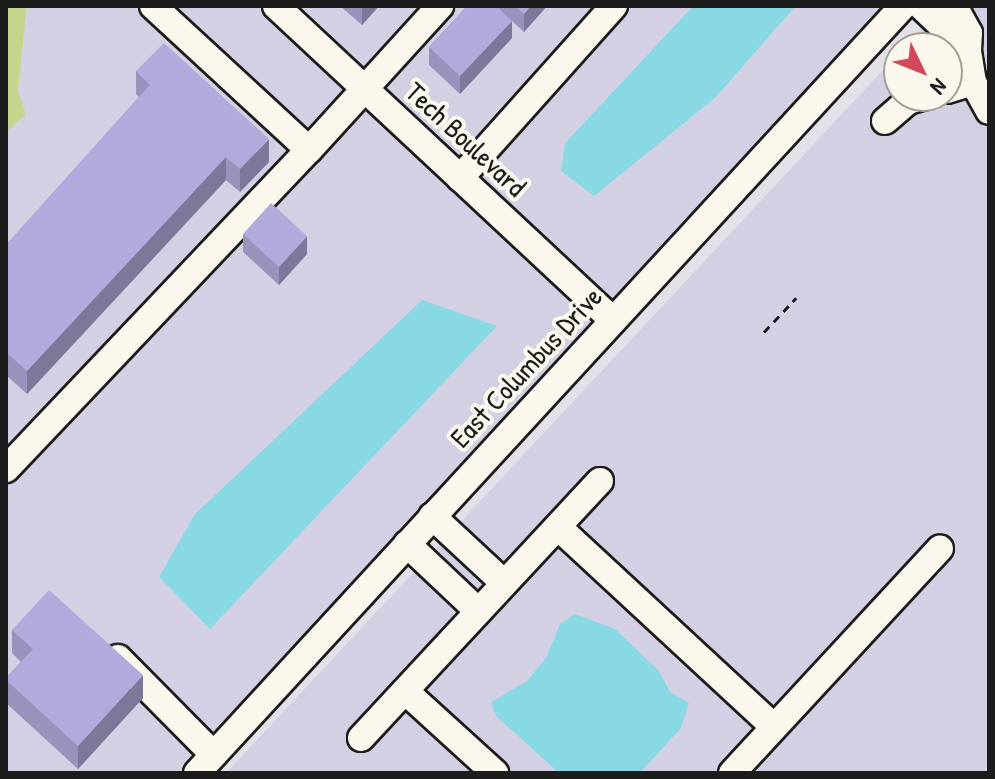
<!DOCTYPE html>
<html>
<head>
<meta charset="utf-8">
<style>
	body { margin:0 }
	#map { position:relative; width:995px; height:779px; overflow:hidden; background:#e4e0e7; font-family:"Patrick Hand",sans-serif }
	div>[style] { position:absolute }
	.built>* { inset:0; background:#d4d0e4 }
	.green>* { inset:0; background:#c3d68b }
	.water>* { inset:0; background:#89d9e5 }
	.path>* { height:3px; margin-top:-1.5px; transform-origin:0; background:repeating-linear-gradient(90deg,#1c1c1c 0 8px,transparent 0 14px) }
	.roads { filter:drop-shadow(2px 0 #1c1c1c) drop-shadow(-2px 0 #1c1c1c) drop-shadow(0 2px #1c1c1c) drop-shadow(0 -2px #1c1c1c) }
	.minor>* { height:26px; margin:-13px; padding:0 13px; transform-origin:13px; border-radius:13px; background:#fbf7ec }
	.wall>* { inset:0; background:#9793bd }
	.shaded-wall>* { inset:0; background:#7b789a }
	.building>* { inset:0; background:#b0abdc }
	span { translate:-50% -50%; white-space:nowrap; text-align:center; line-height:1.15; -webkit-text-stroke:8px #fbf7ec; paint-order:stroke }
	.street-label { font-size:28px; color:#1c1c1c }
	.frame { position:absolute; inset:0; border:8px solid #1c1c1c; pointer-events:none }
	.north { position:absolute; left:883px; top:32px; width:80px; height:80px; box-sizing:border-box; background:#fbf7ec; border:2px solid #a29f99; border-radius:50%; rotate:133deg; font-size:22px; font-weight:700; line-height:32px; text-align:center; color:#1c1c1c }
	.north::after { content:''; display:block; margin:auto; width:28px; height:36px; background:#d1495b; clip-path:polygon(50% 0,100% 100%,50% 72%,0 100%) }
</style>
</head>
<body>
<div id="map">
	<div class="built">
		<i style="clip-path:polygon(evenodd,27px 6px,261px 6px,598px 320px,182px 773px,6px 773px,6px 132px,26px 114px,18px 91px,27px 6px,496px 326px,210px 628px,159px 577px,496px 326px)"></i>
		<i style="clip-path:polygon(290px 6px,693px 6px,565px 143px,715px 98px,796px 6px,888px 6px,612px 305px)"></i>
		<i style="clip-path:polygon(943px 6px,989px 6px,989px 773px,226px 773px,899px 53px,899px 96px,947px 96px,947px 48px,904px 48px)"></i>
	</div>
	<div class="green">
		<i style="clip-path:polygon(6px 6px,27px 6px,18px 91px,26px 114px,6px 132px)"></i>
	</div>
	<div class="water">
		<i style="clip-path:polygon(693px 6px,796px 6px,715px 98px,594px 196px,561px 171px,565px 143px)"></i>
		<i style="clip-path:polygon(422px 300px,497px 326px,210px 629px,159px 577px,195px 514px)"></i>
		<i style="clip-path:polygon(575px 614px,615px 629px,659px 671px,670px 692px,689px 703px,681px 728px,640px 773px,559px 773px,496px 716px,491px 702px,527px 681px,546px 658px,560px 624px)"></i>
	</div>
	<div class="path">
		<i style="left:764px;top:332px;width:47px;rotate:-46.7deg"></i>
	</div>
	<div class="roads">
		<div class="minor">
			<i style="left:153px;top:6px;width:212px;rotate:42.7deg"></i>
			<i style="left:309px;top:150px;width:195px;rotate:-47.7deg"></i>
			<i style="left:276px;top:6px;width:461px;rotate:43deg"></i>
			<i style="left:921px;top:6px;width:65px;rotate:43.8deg"></i>
			<i style="left:968px;top:51px;width:18px;rotate:-87deg"></i>
			<i style="left:969px;top:33px;width:31px;rotate:-119deg"></i>
			<i style="left:968px;top:51px;width:31px;rotate:81deg"></i>
			<i style="left:973px;top:82px;width:33px;rotate:61deg"></i>
			<i style="left:947px;top:90px;width:27px;rotate:-17deg"></i>
			<i style="left:885px;top:121px;width:30px;rotate:-41deg"></i>
			<i style="left:908px;top:101px;width:19px;rotate:-16deg"></i>
			<i style="left:460px;top:178px;width:231px;rotate:-48.2deg"></i>
			<i style="left:6px;top:469px;width:440px;rotate:-46.5deg"></i>
			<i style="left:432px;top:516px;width:98px;rotate:42.9deg"></i>
			<i style="left:558px;top:527px;width:294px;rotate:42.8deg"></i>
			<i style="left:407px;top:544px;width:98px;rotate:43.3deg"></i>
			<i style="left:118px;top:658px;width:136px;rotate:45.3deg"></i>
			<i style="left:405px;top:691px;width:122px;rotate:42.3deg"></i>
			<i style="left:361px;top:738px;width:351px;rotate:-47.1deg"></i>
			<i style="left:197px;top:773px;width:1042px;rotate:-47.37deg"></i>
			<i style="left:732px;top:773px;width:306px;rotate:-47.2deg"></i>
		</div>
	</div>
	<div class="wall">
		<i style="clip-path:polygon(340px 6px,379px 6px,362px 25px)"></i>
		<i style="clip-path:polygon(467px 6px,547px 6px,524px 32px,512px 21px,512px 38px,460px 94px,429px 65px,429px 47px)"></i>
		<i style="clip-path:polygon(136px 71px,269px 162px,240px 192px,226px 180px,27px 394px,6px 375px,6px 245px,139px 97px,136px 94px)"></i>
		<i style="clip-path:polygon(243px 234px,307px 254px,279px 285px,243px 252px)"></i>
		<i style="clip-path:polygon(12px 630px,143px 698px,78px 769px,6px 703px,6px 678px,21px 662px,12px 653px)"></i>
	</div>
	<div class="shaded-wall">
		<i style="clip-path:polygon(362px 6px,379px 6px,362px 25px)"></i>
		<i style="clip-path:polygon(531px 6px,547px 6px,524px 32px,524px 14px)"></i>
		<i style="clip-path:polygon(512px 21px,512px 38px,460px 94px,460px 76px)"></i>
		<i style="clip-path:polygon(269px 139px,269px 162px,240px 192px,240px 169px)"></i>
		<i style="clip-path:polygon(226px 157px,226px 180px,27px 394px,27px 371px)"></i>
		<i style="clip-path:polygon(307px 236px,307px 254px,279px 285px,279px 267px)"></i>
		<i style="clip-path:polygon(143px 675px,143px 698px,78px 769px,78px 746px)"></i>
	</div>
	<div class="building">
		<i style="clip-path:polygon(467px 6px,496px 6px,512px 21px,460px 76px,429px 47px)"></i>
		<i style="clip-path:polygon(515px 6px,531px 6px,524px 14px)"></i>
		<i style="clip-path:polygon(164px 43px,269px 139px,240px 169px,226px 157px,27px 371px,6px 352px,6px 245px,150px 85px,136px 71px)"></i>
		<i style="clip-path:polygon(271px 203px,307px 236px,279px 267px,243px 234px)"></i>
		<i style="clip-path:polygon(49px 590px,143px 675px,78px 746px,6px 680px,6px 678px,33px 649px,12px 630px)"></i>
	</div>
	<div class="street-label">
		<span style="left:466px;top:139px;rotate:43deg">Tech Boulevard</span>
		<span style="left:526px;top:367px;rotate:-47deg">East Columbus Drive</span>
	</div>
	<div class="frame"></div>
	<div class="north">N</div>
</div>
</body>
</html>
